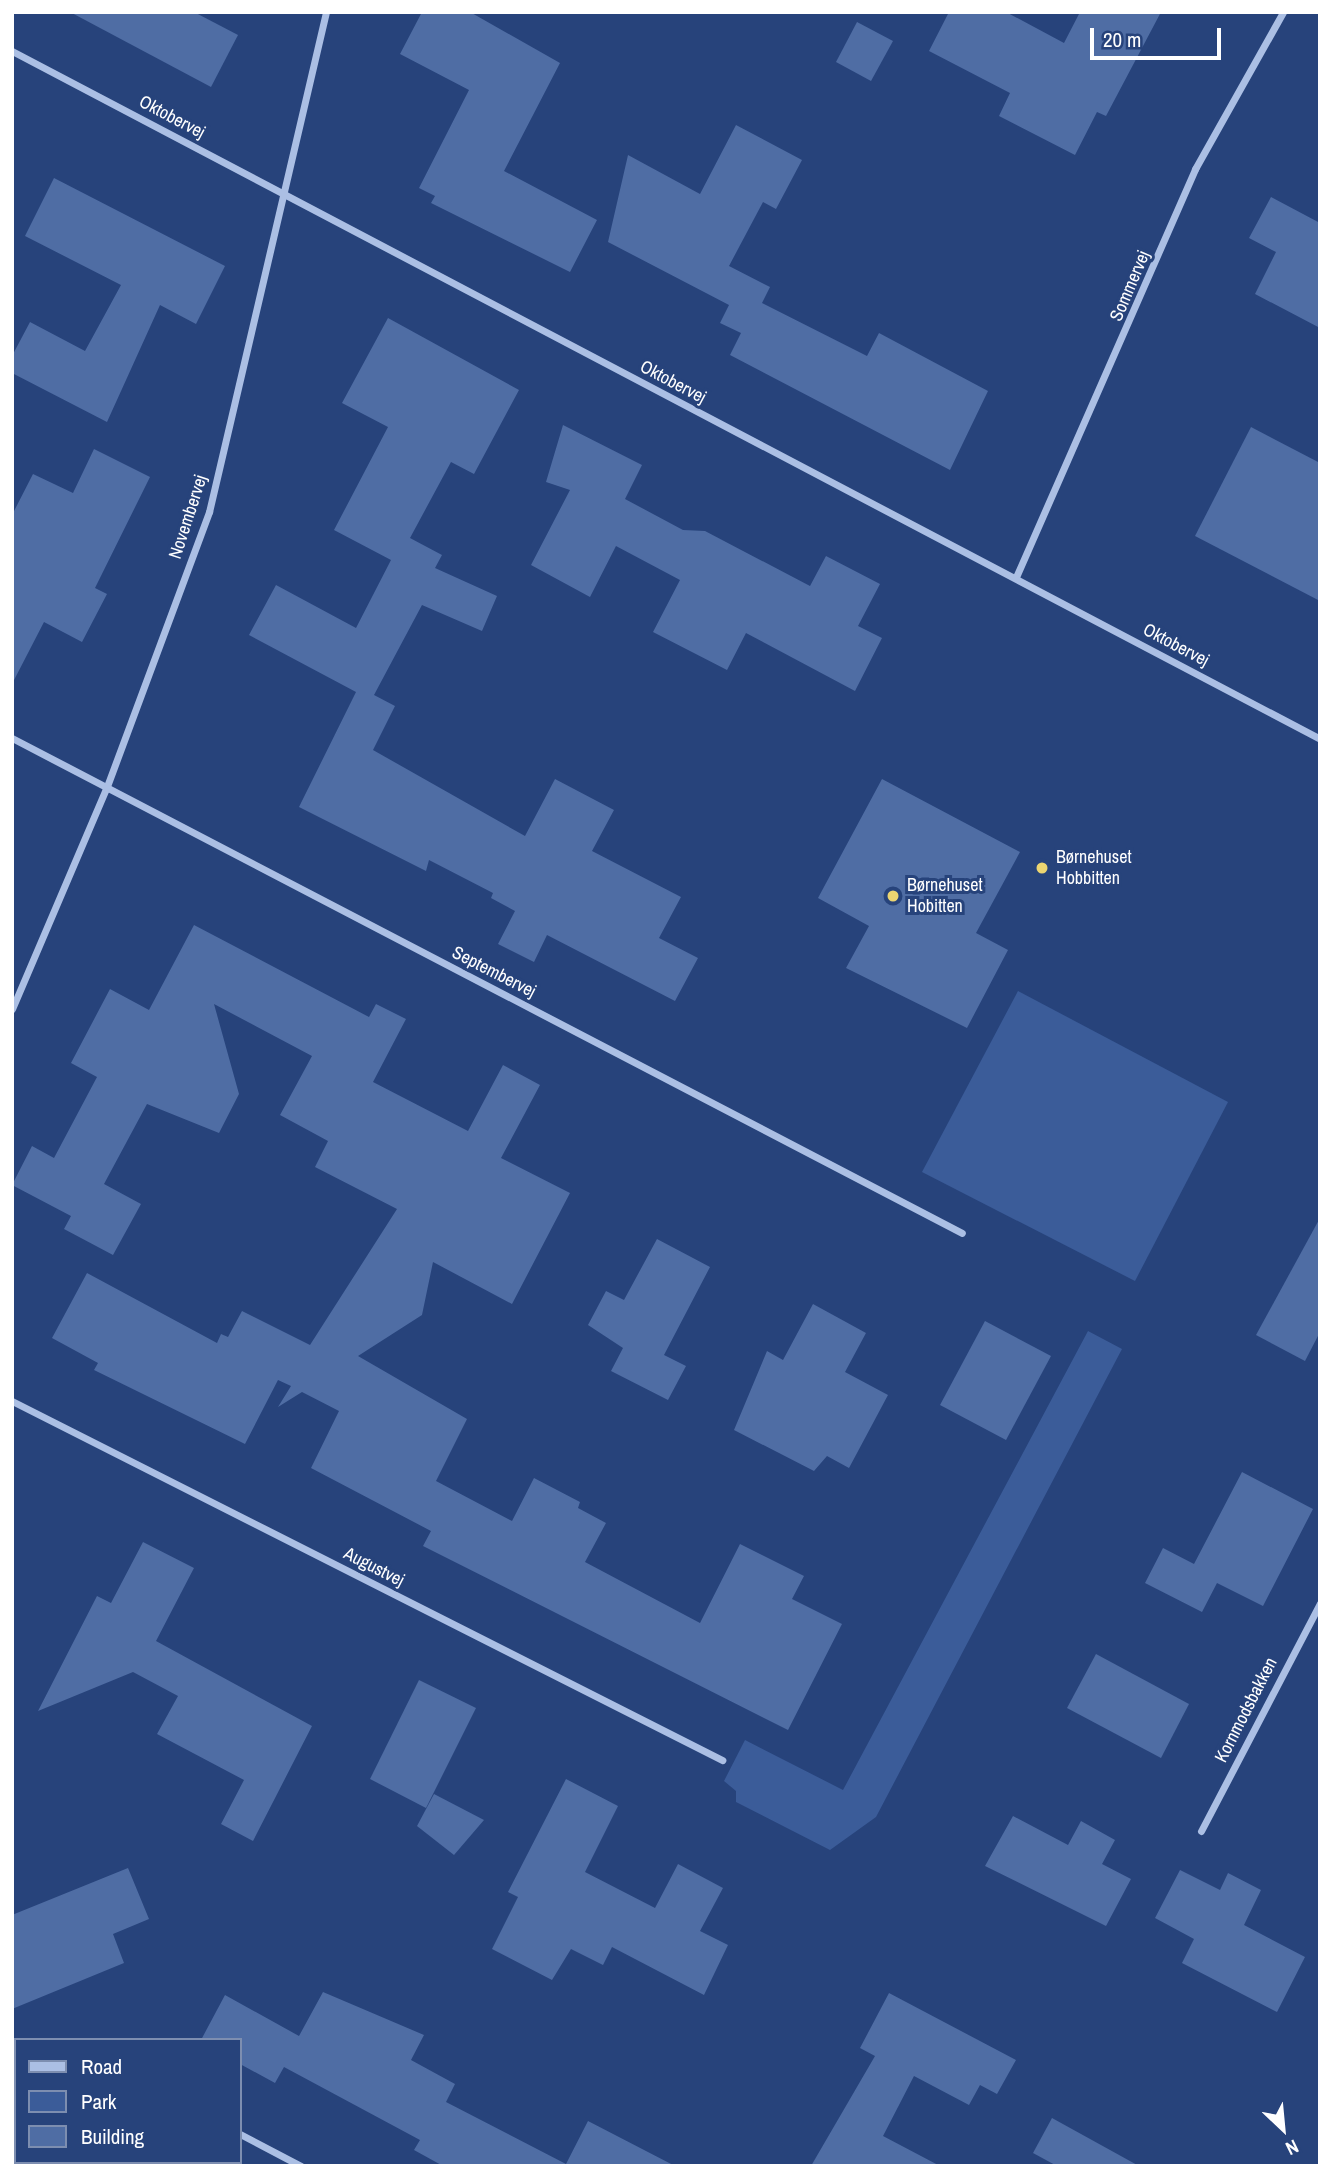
<!DOCTYPE html>
<html>
<head>
<meta charset="utf-8">
<style>
	body { margin:0 }
	#map { position:relative; width:1332px; height:2178px; overflow:hidden; background:#27437b; font-family:"Archivo Narrow",sans-serif }
	div>[style] { position:absolute }
	.green>* { inset:0; background:#3b5c99 }
	.building>* { inset:0; background:#4f6da4 }
	.street>* { height:7px; margin:-3.5px; padding:0 3.5px; transform-origin:3.5px; border-radius:3.5px; background:#abbfe4 }
	.dots>* { width:19px; height:19px; translate:-50% -50%; box-sizing:border-box; border:4px solid #27437b; border-radius:50% }
	span { translate:-50% -50%; white-space:nowrap; text-align:center; line-height:1.15; -webkit-text-stroke:6px #27437b; paint-order:stroke }
	.street-label { font-size:18px; color:#fff }
	.poi-label { font-size:18px; color:#fff }
	.left { translate:0 -50%; text-align:left }
	.frame { position:absolute; inset:0; border:14px solid #fff; pointer-events:none }
	.legend { position:absolute; left:14px; top:2038px; width:228px; height:126px; box-sizing:border-box; background:#27437b; border:2px solid #7d8eb0; margin:0; padding:9px 12px; list-style:none; font-size:21px; color:#fff }
	.legend li { display:flex; align-items:center; gap:14px; height:35px }
	.legend b { width:35px; border:2px solid #7d8eb0 }
	.north { position:absolute; left:1248px; top:2094px; width:70px; height:70px; -webkit-text-stroke:5px #27437b; paint-order:stroke; rotate:154deg; font-size:19px; font-weight:700; line-height:28px; text-align:center; color:#fff }
	.north::after { content:''; display:block; margin:auto; width:24px; height:32px; background:#fff; clip-path:polygon(50% 0,100% 100%,50% 72%,0 100%) }
	.scale { position:absolute; left:1090px; top:28px; width:131px; height:32px; box-sizing:border-box; border:4px solid #fff; border-top:0; padding-left:9px; font-size:21px; line-height:24px; white-space:nowrap; color:#fff; -webkit-text-stroke:5px #27437b; paint-order:stroke }
</style>
</head>
<body>
<div id="map">
	<div class="green">
		<i style="clip-path:polygon(1018px 991px,1228px 1102px,1135px 1281px,922px 1172px)"></i>
		<i style="clip-path:polygon(1088px 1331px,1122px 1349px,876px 1817px,830px 1850px,736px 1802px,736px 1791px,724px 1781px,745px 1740px,843px 1790px)"></i>
	</div>
	<div class="building">
		<i style="clip-path:polygon(70px 12px,194px 12px,238px 35px,211px 87px)"></i>
		<i style="clip-path:polygon(422px 12px,470px 12px,560px 63px,504px 171px,597px 220px,570px 272px,431px 203px,435px 196px,419px 188px,469px 90px,400px 54px)"></i>
		<i style="clip-path:polygon(949px 12px,1006px 12px,1064px 43px,1080px 12px,1161px 12px,1106px 116px,1097px 112px,1075px 155px,999px 116px,1010px 93px,929px 51px)"></i>
		<i style="clip-path:polygon(857px 22px,893px 41px,871px 81px,836px 62px)"></i>
		<i style="clip-path:polygon(736px 125px,802px 160px,776px 209px,763px 202px,729px 266px,770px 287px,762px 303px,867px 356px,879px 333px,988px 391px,950px 470px,730px 355px,741px 333px,720px 323px,729px 305px,608px 242px,628px 155px,700px 194px)"></i>
		<i style="clip-path:polygon(54px 178px,225px 266px,196px 324px,160px 305px,107px 422px,12px 373px,12px 356px,30px 322px,85px 351px,121px 285px,25px 236px)"></i>
		<i style="clip-path:polygon(1271px 197px,1320px 223px,1320px 328px,1255px 294px,1276px 252px,1249px 238px)"></i>
		<i style="clip-path:polygon(388px 318px,519px 390px,474px 474px,451px 462px,410px 538px,442px 555px,435px 568px,497px 596px,482px 631px,422px 605px,374px 695px,395px 706px,373px 750px,525px 836px,555px 779px,614px 810px,592px 851px,681px 897px,659px 938px,698px 958px,675px 1001px,547px 935px,534px 962px,498px 944px,515px 911px,491px 898px,493px 893px,429px 860px,426px 871px,299px 807px,356px 692px,249px 635px,276px 585px,356px 628px,391px 560px,334px 530px,388px 427px,342px 403px)"></i>
		<i style="clip-path:polygon(563px 425px,642px 465px,625px 499px,683px 530px,705px 531px,810px 586px,826px 556px,880px 584px,858px 626px,882px 638px,855px 691px,746px 633px,727px 670px,653px 632px,680px 580px,616px 546px,590px 597px,531px 565px,570px 490px,546px 482px)"></i>
		<i style="clip-path:polygon(1251px 427px,1320px 463px,1320px 601px,1195px 536px)"></i>
		<i style="clip-path:polygon(94px 449px,150px 477px,95px 588px,107px 594px,82px 642px,44px 622px,12px 684px,12px 515px,33px 474px,73px 493px)"></i>
		<i style="clip-path:polygon(882px 779px,1020px 852px,976px 933px,1008px 950px,967px 1028px,846px 968px,869px 926px,818px 898px)"></i>
		<i style="clip-path:polygon(194px 925px,369px 1017px,376px 1004px,406px 1019px,373px 1082px,468px 1131px,503px 1065px,540px 1085px,501px 1158px,570px 1193px,512px 1304px,433px 1262px,422px 1315px,358px 1356px,467px 1419px,436px 1481px,512px 1521px,534px 1478px,580px 1502px,578px 1508px,606px 1523px,585px 1562px,700px 1623px,740px 1544px,804px 1576px,792px 1599px,842px 1624px,788px 1730px,423px 1546px,431px 1531px,311px 1468px,339px 1411px,302px 1392px,278px 1407px,291px 1386px,278px 1380px,245px 1444px,94px 1370px,98px 1363px,52px 1338px,87px 1273px,217px 1343px,221px 1334px,228px 1337px,242px 1311px,310px 1345px,397px 1209px,315px 1167px,328px 1141px,280px 1115px,312px 1056px,214px 1004px,239px 1094px,219px 1133px,147px 1104px,104px 1184px,141px 1204px,113px 1255px,64px 1229px,71px 1216px,12px 1185px,32px 1146px,54px 1158px,97px 1077px,71px 1063px,110px 989px,149px 1010px)"></i>
		<i style="clip-path:polygon(1320px 1218px,1320px 1332px,1305px 1361px,1256px 1335px)"></i>
		<i style="clip-path:polygon(657px 1239px,710px 1267px,664px 1355px,686px 1366px,668px 1400px,611px 1371px,623px 1348px,588px 1325px,606px 1291px,624px 1300px)"></i>
		<i style="clip-path:polygon(813px 1304px,866px 1333px,845px 1372px,888px 1395px,849px 1468px,827px 1456px,814px 1471px,734px 1430px,767px 1351px,783px 1360px)"></i>
		<i style="clip-path:polygon(985px 1321px,1051px 1356px,1006px 1440px,940px 1405px)"></i>
		<i style="clip-path:polygon(1242px 1472px,1313px 1509px,1263px 1606px,1217px 1583px,1202px 1612px,1145px 1583px,1163px 1548px,1194px 1564px)"></i>
		<i style="clip-path:polygon(143px 1542px,194px 1568px,156px 1641px,312px 1726px,253px 1841px,221px 1824px,244px 1780px,157px 1734px,178px 1696px,133px 1672px,38px 1711px,97px 1596px,111px 1603px)"></i>
		<i style="clip-path:polygon(1096px 1654px,1189px 1704px,1161px 1758px,1067px 1708px)"></i>
		<i style="clip-path:polygon(419px 1680px,476px 1708px,426px 1808px,370px 1779px)"></i>
		<i style="clip-path:polygon(566px 1779px,618px 1806px,585px 1872px,655px 1908px,678px 1864px,723px 1888px,700px 1931px,728px 1945px,704px 1995px,612px 1947px,603px 1965px,571px 1949px,552px 1980px,492px 1949px,518px 1897px,508px 1892px)"></i>
		<i style="clip-path:polygon(434px 1794px,484px 1820px,454px 1855px,417px 1826px)"></i>
		<i style="clip-path:polygon(1013px 1816px,1068px 1845px,1081px 1821px,1115px 1840px,1102px 1864px,1131px 1879px,1106px 1926px,985px 1866px)"></i>
		<i style="clip-path:polygon(128px 1868px,149px 1919px,113px 1934px,124px 1963px,12px 2009px,12px 1915px)"></i>
		<i style="clip-path:polygon(1180px 1870px,1220px 1890px,1228px 1873px,1261px 1890px,1244px 1925px,1305px 1957px,1277px 2012px,1182px 1963px,1194px 1939px,1155px 1918px)"></i>
		<i style="clip-path:polygon(323px 1992px,424px 2035px,411px 2060px,455px 2084px,446px 2102px,566px 2164px,588px 2121px,675px 2166px,443px 2166px,414px 2150px,420px 2140px,284px 2067px,275px 2083px,240px 2064px,240px 2040px,201px 2040px,225px 1995px,299px 2036px)"></i>
		<i style="clip-path:polygon(889px 1993px,1016px 2060px,997px 2094px,980px 2085px,969px 2105px,914px 2076px,883px 2136px,940px 2166px,811px 2166px,875px 2056px,860px 2048px)"></i>
		<i style="clip-path:polygon(1052px 2118px,1139px 2166px,1057px 2166px,1033px 2153px)"></i>
	</div>
	<div class="street">
		<i style="left:12px;top:51px;width:1478px;rotate:27.74deg"></i>
		<i style="left:1016px;top:577px;width:446px;rotate:-66.3deg"></i>
		<i style="left:1195px;top:169px;width:180px;rotate:-60.7deg"></i>
		<i style="left:12px;top:738px;width:1071px;rotate:27.52deg"></i>
		<i style="left:12px;top:1009px;width:239px;rotate:-66.9deg"></i>
		<i style="left:106px;top:789px;width:296px;rotate:-69.6deg"></i>
		<i style="left:209px;top:512px;width:514px;rotate:-76.83deg"></i>
		<i style="left:12px;top:1401px;width:796px;rotate:26.82deg"></i>
		<i style="left:1201px;top:1831px;width:257px;rotate:-62.4deg"></i>
		<i style="left:12px;top:2076px;width:4px;rotate:-14deg"></i>
		<i style="left:240px;top:2134px;width:69px;rotate:27.7deg"></i>
	</div>
	<div class="dots">
		<i style="left:1042px;top:868px;background:#ecd571"></i>
		<i style="left:893px;top:896px;background:#ecd571"></i>
	</div>
	<div class="street-label">
		<span style="left:172px;top:117px;rotate:28deg">Oktobervej</span>
		<span style="left:1130px;top:286px;rotate:-67deg">Sommervej</span>
		<span style="left:673px;top:382px;rotate:28deg">Oktobervej</span>
		<span style="left:188px;top:517px;rotate:-72deg">Novembervej</span>
		<span style="left:1176px;top:645px;rotate:28deg">Oktobervej</span>
		<span style="left:494px;top:972px;rotate:27deg">Septembervej</span>
		<span style="left:374px;top:1567px;rotate:27deg">Augustvej</span>
		<span style="left:1246px;top:1710px;rotate:-63deg">Kornmodsbakken</span>
	</div>
	<div class="poi-label">
		<span class="left" style="left:1056px;top:868px">Børnehuset<br>Hobbitten</span>
		<span class="left" style="left:907px;top:896px">Børnehuset<br>Hobitten</span>
	</div>
	<div class="frame"></div>
	<ul class="legend">
	<li><b style="height:9px;background:#abbfe4"></b>Road</li>
	<li><b style="height:19px;background:#3b5c99"></b>Park</li>
	<li><b style="height:19px;background:#4f6da4"></b>Building</li>
	</ul>
	<div class="north">N</div>
	<div class="scale">20 m</div>
</div>
</body>
</html>
